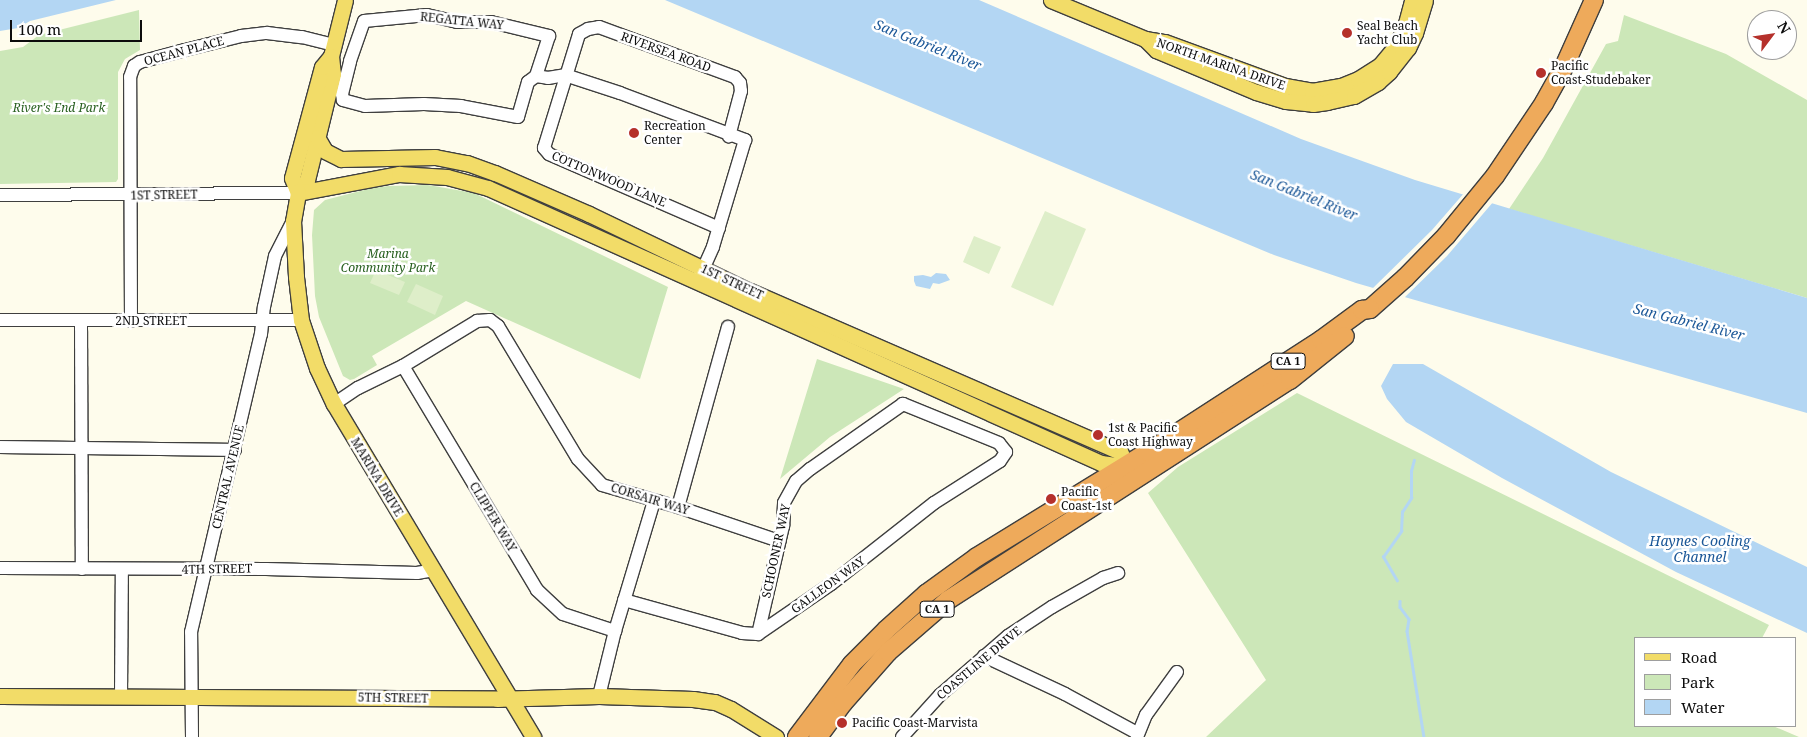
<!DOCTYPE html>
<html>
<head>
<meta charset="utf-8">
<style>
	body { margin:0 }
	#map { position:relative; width:1807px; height:737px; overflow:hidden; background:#fefcec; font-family:"Noto Serif",serif }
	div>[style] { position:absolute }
	.green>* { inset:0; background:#cce7b8 }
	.pitch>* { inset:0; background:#deeec9 }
	.water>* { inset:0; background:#b3d6f3 }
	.pier>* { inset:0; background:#fefcec }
	.stream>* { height:2.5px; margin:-1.25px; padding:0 1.25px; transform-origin:1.25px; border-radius:1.25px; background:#b3d6f3 }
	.roads { filter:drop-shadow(1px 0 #3f3f3f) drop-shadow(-1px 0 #3f3f3f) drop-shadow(0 1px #3f3f3f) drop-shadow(0 -1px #3f3f3f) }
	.minor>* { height:12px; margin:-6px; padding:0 6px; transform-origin:6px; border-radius:6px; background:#fff }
	.major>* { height:15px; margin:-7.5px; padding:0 7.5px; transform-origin:7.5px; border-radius:7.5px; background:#f2dc68 }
	.highway>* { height:18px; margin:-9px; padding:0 9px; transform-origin:9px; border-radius:9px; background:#eeaa5b }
	.dots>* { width:14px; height:14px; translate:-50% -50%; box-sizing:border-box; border:2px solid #fff; border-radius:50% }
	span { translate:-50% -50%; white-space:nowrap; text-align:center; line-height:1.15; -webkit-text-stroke:5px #fff; paint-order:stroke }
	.shield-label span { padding:1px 4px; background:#fff; border:1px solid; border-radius:4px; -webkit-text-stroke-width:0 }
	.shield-label { font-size:11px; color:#0c0c0c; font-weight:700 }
	.street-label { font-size:12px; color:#0c0c0c }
	.poi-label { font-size:12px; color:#0c0c0c }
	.left { translate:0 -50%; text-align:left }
	.park-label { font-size:12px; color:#286020; font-style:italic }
	.water-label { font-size:14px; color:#1c5898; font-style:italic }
	.legend { position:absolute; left:1634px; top:637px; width:162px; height:90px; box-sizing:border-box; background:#fff; border:1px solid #9e9e9e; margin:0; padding:6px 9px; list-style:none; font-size:15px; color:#0c0c0c }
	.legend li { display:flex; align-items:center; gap:10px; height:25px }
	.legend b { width:25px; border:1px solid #9e9e9e }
	.north { position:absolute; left:1747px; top:10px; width:50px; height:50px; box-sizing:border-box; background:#fff; border:1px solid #9e9e9e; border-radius:50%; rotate:59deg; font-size:14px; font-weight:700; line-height:20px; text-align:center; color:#0c0c0c }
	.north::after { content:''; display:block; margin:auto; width:18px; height:22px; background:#b5302b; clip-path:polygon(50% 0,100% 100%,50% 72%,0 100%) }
	.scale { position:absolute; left:10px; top:20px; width:132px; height:22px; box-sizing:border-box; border:2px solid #0c0c0c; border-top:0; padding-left:6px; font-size:15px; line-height:18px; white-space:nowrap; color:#0c0c0c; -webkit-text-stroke:4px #fff; paint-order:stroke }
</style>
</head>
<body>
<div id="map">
	<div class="green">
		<i style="clip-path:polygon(139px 10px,140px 50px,125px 59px,118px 72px,118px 179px,116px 182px,0 184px,0 51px,23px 47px,39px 35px)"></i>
		<i style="clip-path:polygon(1624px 15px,1726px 54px,1807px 100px,1807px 298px,1509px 209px,1543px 158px,1606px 44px,1618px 41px)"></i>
		<i style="clip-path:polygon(428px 185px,474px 193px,668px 287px,640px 379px,466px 301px,372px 356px,377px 365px,354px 379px,350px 380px,343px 376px,319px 317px,315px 296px,312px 235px,314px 210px,325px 200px,372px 188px,389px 186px)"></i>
		<i style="clip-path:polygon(817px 359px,904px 389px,830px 437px,780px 479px)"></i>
		<i style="clip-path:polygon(1297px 393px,1769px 625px,1762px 638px,1636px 638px,1636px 726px,1773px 726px,1799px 737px,1206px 737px,1266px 680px,1148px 493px,1178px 467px)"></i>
	</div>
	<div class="pitch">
		<i style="clip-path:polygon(1045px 211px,1086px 229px,1053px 306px,1011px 287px)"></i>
		<i style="clip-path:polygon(974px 236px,1001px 247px,989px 274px,963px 262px)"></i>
		<i style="clip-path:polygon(376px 270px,405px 282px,399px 295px,370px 283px)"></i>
		<i style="clip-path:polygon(416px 284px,443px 296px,435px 315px,407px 302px)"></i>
	</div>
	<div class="water">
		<i style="clip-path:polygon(0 0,116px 0,30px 21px,18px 28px,0 31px)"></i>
		<i style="clip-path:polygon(665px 0,979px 0,1301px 139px,1415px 180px,1807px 298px,1807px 413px,1356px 283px,1274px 255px)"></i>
		<i style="clip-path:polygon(936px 273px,946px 274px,950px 280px,939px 284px,933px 283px,930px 289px,916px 286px,914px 281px,914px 276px,923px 275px,931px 277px)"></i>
		<i style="clip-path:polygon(1393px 364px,1423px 364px,1611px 472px,1807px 567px,1807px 633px,1676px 572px,1502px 478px,1406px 422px,1387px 399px,1381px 386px)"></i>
	</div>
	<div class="pier">
		<i style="clip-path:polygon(1465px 192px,1494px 201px,1447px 256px,1403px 299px,1371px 290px,1432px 230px)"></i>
	</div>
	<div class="stream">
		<i style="left:1397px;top:581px;width:28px;rotate:-120deg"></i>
		<i style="left:1383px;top:557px;width:32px;rotate:-55deg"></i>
		<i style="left:1401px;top:531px;width:19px;rotate:-87deg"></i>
		<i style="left:1402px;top:512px;width:17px;rotate:-57deg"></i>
		<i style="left:1411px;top:498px;width:27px;rotate:-90deg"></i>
		<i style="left:1411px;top:471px;width:11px;rotate:-75deg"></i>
		<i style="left:1400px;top:601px;width:6px;rotate:90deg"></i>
		<i style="left:1400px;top:607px;width:15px;rotate:53deg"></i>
		<i style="left:1409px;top:619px;width:12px;rotate:99deg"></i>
		<i style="left:1407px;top:631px;width:107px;rotate:80.9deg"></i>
	</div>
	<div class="roads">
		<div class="minor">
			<i style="left:427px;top:15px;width:31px;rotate:13deg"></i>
			<i style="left:457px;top:22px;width:34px"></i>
			<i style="left:491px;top:22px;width:60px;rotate:13.6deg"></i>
			<i style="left:549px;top:36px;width:42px;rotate:108deg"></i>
			<i style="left:536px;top:76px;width:10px;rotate:143deg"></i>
			<i style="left:528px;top:82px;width:36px;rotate:106deg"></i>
			<i style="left:518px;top:117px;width:58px;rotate:-169.1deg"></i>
			<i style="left:461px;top:106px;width:37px;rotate:-177deg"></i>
			<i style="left:424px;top:104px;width:59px;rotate:178.1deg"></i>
			<i style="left:365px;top:106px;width:23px;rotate:-165deg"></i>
			<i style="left:343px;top:100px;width:6px;rotate:-99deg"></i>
			<i style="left:342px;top:94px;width:34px;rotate:-76deg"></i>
			<i style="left:350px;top:61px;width:42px;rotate:-70.7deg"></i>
			<i style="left:364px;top:21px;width:63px;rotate:-5.4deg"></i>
			<i style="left:536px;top:76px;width:12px;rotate:9deg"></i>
			<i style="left:548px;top:78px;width:17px;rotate:-10deg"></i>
			<i style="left:565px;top:75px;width:58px;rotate:18.1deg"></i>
			<i style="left:620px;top:93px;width:134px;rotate:20.6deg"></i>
			<i style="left:745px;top:140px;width:112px;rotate:106.7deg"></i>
			<i style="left:713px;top:247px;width:34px;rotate:114deg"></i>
			<i style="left:0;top:195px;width:298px;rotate:-0.4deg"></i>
			<i style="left:719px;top:228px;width:185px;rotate:-156.5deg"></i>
			<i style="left:549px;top:154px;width:8px;rotate:-130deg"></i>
			<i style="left:544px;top:148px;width:119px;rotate:-72.9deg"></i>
			<i style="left:579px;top:34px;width:10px;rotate:-29deg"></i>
			<i style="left:588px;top:29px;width:11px;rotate:-10deg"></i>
			<i style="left:599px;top:27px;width:145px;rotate:20.2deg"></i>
			<i style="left:735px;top:77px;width:8px;rotate:50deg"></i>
			<i style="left:740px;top:83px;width:8px;rotate:83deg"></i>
			<i style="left:741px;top:91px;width:47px;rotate:104.9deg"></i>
			<i style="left:0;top:320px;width:301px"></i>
			<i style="left:81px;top:321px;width:248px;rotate:89.8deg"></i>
			<i style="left:131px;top:321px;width:244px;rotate:-90.2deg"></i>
			<i style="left:130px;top:77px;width:12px;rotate:-70deg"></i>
			<i style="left:134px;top:66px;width:7px;rotate:-34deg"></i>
			<i style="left:140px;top:62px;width:47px;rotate:-14.9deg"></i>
			<i style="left:185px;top:50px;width:58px;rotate:-14deg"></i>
			<i style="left:241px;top:36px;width:26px;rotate:-7deg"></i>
			<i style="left:267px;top:33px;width:35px;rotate:7deg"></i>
			<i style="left:302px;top:37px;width:33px;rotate:14deg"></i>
			<i style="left:403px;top:366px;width:261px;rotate:59.1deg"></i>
			<i style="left:537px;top:590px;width:35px;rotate:43deg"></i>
			<i style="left:563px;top:614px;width:55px;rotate:18.1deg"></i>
			<i style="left:334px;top:404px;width:29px;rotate:-34deg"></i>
			<i style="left:358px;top:388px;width:50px;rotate:-26.1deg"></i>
			<i style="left:403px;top:366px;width:87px;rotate:-31.3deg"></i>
			<i style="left:477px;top:321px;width:13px;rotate:-4deg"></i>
			<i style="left:490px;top:320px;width:10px;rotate:37deg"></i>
			<i style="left:498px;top:326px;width:155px;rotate:59deg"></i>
			<i style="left:578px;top:459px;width:35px;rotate:47deg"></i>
			<i style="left:602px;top:485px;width:79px;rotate:16.1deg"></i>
			<i style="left:678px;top:507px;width:107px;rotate:18.6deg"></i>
			<i style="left:0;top:447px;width:235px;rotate:0.7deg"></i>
			<i style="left:678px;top:507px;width:187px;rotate:-74.5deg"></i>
			<i style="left:0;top:568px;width:266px;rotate:0.2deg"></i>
			<i style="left:266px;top:569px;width:151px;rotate:1.5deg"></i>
			<i style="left:417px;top:573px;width:17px;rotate:-10deg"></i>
			<i style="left:624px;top:600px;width:123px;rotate:15.6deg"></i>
			<i style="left:742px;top:633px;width:16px;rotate:4deg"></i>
			<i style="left:758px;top:634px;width:88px;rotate:-34.4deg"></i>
			<i style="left:831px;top:584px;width:131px;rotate:-38.2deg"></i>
			<i style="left:934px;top:503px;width:78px;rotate:-32.5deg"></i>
			<i style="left:1000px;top:461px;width:11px;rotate:-56deg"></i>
			<i style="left:1006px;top:452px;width:11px;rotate:-128deg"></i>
			<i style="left:999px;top:443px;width:104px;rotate:-157.9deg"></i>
			<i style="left:903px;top:404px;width:113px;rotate:145deg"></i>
			<i style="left:810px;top:469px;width:18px;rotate:139deg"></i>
			<i style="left:796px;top:481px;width:25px;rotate:119deg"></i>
			<i style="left:784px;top:503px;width:23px;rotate:92deg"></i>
			<i style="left:783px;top:526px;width:111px;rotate:103deg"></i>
			<i style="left:984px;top:656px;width:89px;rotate:25.1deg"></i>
			<i style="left:1065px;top:694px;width:82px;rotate:28.4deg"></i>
			<i style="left:599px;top:696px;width:67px;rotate:-76.2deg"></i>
			<i style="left:615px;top:631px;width:136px;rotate:-73.3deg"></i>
			<i style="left:121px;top:697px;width:128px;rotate:-89.6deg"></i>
			<i style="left:192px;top:737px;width:105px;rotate:-90.5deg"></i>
			<i style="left:191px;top:632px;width:306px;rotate:-76.8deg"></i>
			<i style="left:261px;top:334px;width:27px;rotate:-84deg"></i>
			<i style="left:264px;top:307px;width:52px;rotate:-77.8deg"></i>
			<i style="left:275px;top:256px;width:39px;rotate:-63deg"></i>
			<i style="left:902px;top:737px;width:57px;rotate:-47.9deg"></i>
			<i style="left:940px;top:695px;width:90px;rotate:-40.9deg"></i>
			<i style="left:1008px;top:636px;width:53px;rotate:-33.4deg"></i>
			<i style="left:1052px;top:607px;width:59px;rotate:-29.6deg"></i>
			<i style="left:1103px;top:578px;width:16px;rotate:-18deg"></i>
			<i style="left:1137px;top:737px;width:24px;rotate:-68deg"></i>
			<i style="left:1146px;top:715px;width:53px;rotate:-54.2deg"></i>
		</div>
		<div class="major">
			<i style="left:345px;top:0;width:58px;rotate:104deg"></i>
			<i style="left:331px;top:56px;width:18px;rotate:84deg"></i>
			<i style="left:333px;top:74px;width:109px;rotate:103.8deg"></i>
			<i style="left:307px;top:180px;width:16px;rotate:125deg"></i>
			<i style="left:298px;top:193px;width:28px;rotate:100deg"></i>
			<i style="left:293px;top:221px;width:56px;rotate:86.9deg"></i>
			<i style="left:296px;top:277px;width:43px;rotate:83.4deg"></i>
			<i style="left:301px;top:320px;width:51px;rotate:71.6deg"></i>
			<i style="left:317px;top:368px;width:40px;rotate:65deg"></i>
			<i style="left:334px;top:404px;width:388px;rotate:59.1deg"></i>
			<i style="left:1051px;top:0;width:102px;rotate:22.5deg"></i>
			<i style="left:1145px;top:39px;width:20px;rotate:9deg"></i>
			<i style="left:1165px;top:42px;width:128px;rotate:20.1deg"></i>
			<i style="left:1285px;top:86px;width:27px;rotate:10deg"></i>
			<i style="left:1312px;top:91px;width:29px;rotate:-10deg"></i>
			<i style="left:1341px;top:86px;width:18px;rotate:-22deg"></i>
			<i style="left:1358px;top:79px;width:26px;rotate:-32deg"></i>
			<i style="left:1380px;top:65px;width:25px;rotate:-50deg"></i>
			<i style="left:1396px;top:46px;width:21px;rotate:-65deg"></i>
			<i style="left:1405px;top:27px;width:28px;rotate:-75deg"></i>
			<i style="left:1145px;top:39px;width:16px;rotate:45deg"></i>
			<i style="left:1156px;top:50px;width:108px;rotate:22.8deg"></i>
			<i style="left:1256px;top:92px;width:31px;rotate:17deg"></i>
			<i style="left:1286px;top:101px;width:27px;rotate:6deg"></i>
			<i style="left:1313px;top:104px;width:14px;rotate:-8deg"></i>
			<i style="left:1327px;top:102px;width:28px;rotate:-13deg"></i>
			<i style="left:1354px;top:96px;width:28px;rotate:-30deg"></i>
			<i style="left:1378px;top:82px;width:15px;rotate:-42deg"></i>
			<i style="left:1389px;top:72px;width:31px;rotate:-52deg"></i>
			<i style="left:1408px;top:48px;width:17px;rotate:-65deg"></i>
			<i style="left:1415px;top:33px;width:34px;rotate:-73deg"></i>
			<i style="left:317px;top:137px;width:16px;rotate:60deg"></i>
			<i style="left:325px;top:151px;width:18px;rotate:27deg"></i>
			<i style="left:341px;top:159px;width:94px;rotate:-1.2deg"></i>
			<i style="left:435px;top:157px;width:33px;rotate:11deg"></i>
			<i style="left:467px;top:163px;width:30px;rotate:20deg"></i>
			<i style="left:495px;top:173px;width:103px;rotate:23.6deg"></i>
			<i style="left:589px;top:214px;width:178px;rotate:25.6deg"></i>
			<i style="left:750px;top:291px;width:404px;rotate:23.5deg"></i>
			<i style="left:1120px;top:452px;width:15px;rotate:62deg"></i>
			<i style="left:298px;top:193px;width:103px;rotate:-10.7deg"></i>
			<i style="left:399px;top:174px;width:48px;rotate:3.6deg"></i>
			<i style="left:447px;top:177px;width:42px;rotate:15deg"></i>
			<i style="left:488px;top:188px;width:672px;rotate:24.16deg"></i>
			<i style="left:1101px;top:463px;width:30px;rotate:8deg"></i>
			<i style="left:298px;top:193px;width:16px;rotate:-112deg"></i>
			<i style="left:292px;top:178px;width:115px;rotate:-74.9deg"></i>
			<i style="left:322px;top:67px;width:14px;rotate:-51deg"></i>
			<i style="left:0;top:696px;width:497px;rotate:0.3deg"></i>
			<i style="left:497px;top:699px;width:102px;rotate:-1.7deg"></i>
			<i style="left:599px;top:696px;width:94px;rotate:1.8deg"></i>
			<i style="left:693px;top:699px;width:22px;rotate:8deg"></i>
			<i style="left:715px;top:702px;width:17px;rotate:24deg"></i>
			<i style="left:731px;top:709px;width:53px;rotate:31.9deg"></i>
		</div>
		<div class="highway">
			<i style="left:1370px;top:309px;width:47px;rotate:-41.5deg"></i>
			<i style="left:1405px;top:278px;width:59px;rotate:-45.7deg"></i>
			<i style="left:1446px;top:236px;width:77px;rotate:-50.8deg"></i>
			<i style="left:1495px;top:176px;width:88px;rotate:-56.1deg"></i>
			<i style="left:1544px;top:103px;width:41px;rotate:-60.9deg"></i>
			<i style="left:1564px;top:67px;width:73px;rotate:-65.9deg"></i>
			<i style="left:797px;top:737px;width:91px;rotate:-53deg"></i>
			<i style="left:852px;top:664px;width:48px;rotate:-45deg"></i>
			<i style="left:886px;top:630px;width:54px;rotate:-42deg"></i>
			<i style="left:926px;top:594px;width:63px;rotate:-36deg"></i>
			<i style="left:977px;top:557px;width:201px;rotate:-31.6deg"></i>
			<i style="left:1148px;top:452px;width:206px;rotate:-32.9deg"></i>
			<i style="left:1321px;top:340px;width:51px;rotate:-36.2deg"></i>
			<i style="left:1362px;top:310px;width:8px;rotate:-7deg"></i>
			<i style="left:818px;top:737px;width:42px;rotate:-53.7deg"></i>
			<i style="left:843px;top:703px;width:68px;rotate:-48.6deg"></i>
			<i style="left:888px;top:652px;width:79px;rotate:-40.9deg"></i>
			<i style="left:948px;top:600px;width:407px;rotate:-32.8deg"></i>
			<i style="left:1290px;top:380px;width:70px;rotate:-38.7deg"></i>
		</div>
	</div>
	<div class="dots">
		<i style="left:1347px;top:33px;background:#b5302b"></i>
		<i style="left:1541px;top:73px;background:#b5302b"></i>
		<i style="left:634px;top:133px;background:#b5302b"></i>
		<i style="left:1098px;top:435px;background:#b5302b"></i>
		<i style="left:1051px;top:499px;background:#b5302b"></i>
		<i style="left:842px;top:723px;background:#b5302b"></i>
	</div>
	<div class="shield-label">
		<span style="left:1288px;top:361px">CA 1</span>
		<span style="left:937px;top:609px">CA 1</span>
	</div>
	<div class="street-label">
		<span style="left:462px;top:21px;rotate:6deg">REGATTA WAY</span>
		<span style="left:184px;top:51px;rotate:-15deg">OCEAN PLACE</span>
		<span style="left:666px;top:52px;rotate:20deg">RIVERSEA ROAD</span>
		<span style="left:1221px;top:64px;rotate:19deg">NORTH MARINA DRIVE</span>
		<span style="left:609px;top:179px;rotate:23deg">COTTONWOOD LANE</span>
		<span style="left:164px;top:195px;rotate:-1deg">1ST STREET</span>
		<span style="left:732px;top:282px;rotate:25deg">1ST STREET</span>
		<span style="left:151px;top:321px">2ND STREET</span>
		<span style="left:228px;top:477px;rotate:-77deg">CENTRAL AVENUE</span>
		<span style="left:377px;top:477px;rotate:59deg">MARINA DRIVE</span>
		<span style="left:650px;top:499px;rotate:17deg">CORSAIR WAY</span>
		<span style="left:493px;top:517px;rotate:59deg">CLIPPER WAY</span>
		<span style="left:776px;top:551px;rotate:-78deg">SCHOONER WAY</span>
		<span style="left:217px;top:569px;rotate:-1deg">4TH STREET</span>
		<span style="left:828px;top:585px;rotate:-36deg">GALLEON WAY</span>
		<span style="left:979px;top:663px;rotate:-40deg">COASTLINE DRIVE</span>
		<span style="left:393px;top:698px;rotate:1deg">5TH STREET</span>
	</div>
	<div class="poi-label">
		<span class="left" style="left:1357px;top:33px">Seal Beach<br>Yacht Club</span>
		<span class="left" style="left:1551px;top:73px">Pacific<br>Coast-Studebaker</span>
		<span class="left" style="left:644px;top:133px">Recreation<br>Center</span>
		<span class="left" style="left:1108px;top:435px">1st &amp; Pacific<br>Coast Highway</span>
		<span class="left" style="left:1061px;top:499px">Pacific<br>Coast-1st</span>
		<span class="left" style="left:852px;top:723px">Pacific Coast-Marvista</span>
	</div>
	<div class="park-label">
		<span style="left:59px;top:108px">River's End Park</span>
		<span style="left:388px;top:261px">Marina<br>Community Park</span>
	</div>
	<div class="water-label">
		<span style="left:928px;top:45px;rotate:22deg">San Gabriel River</span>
		<span style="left:1304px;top:195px;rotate:22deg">San Gabriel River</span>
		<span style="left:1689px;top:322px;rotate:14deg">San Gabriel River</span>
		<span style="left:1700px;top:549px">Haynes Cooling<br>Channel</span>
	</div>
	<ul class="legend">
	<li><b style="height:6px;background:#f2dc68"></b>Road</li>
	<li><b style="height:14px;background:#cce7b8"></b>Park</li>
	<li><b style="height:14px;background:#b3d6f3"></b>Water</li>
	</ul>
	<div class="north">N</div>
	<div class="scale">100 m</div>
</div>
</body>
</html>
